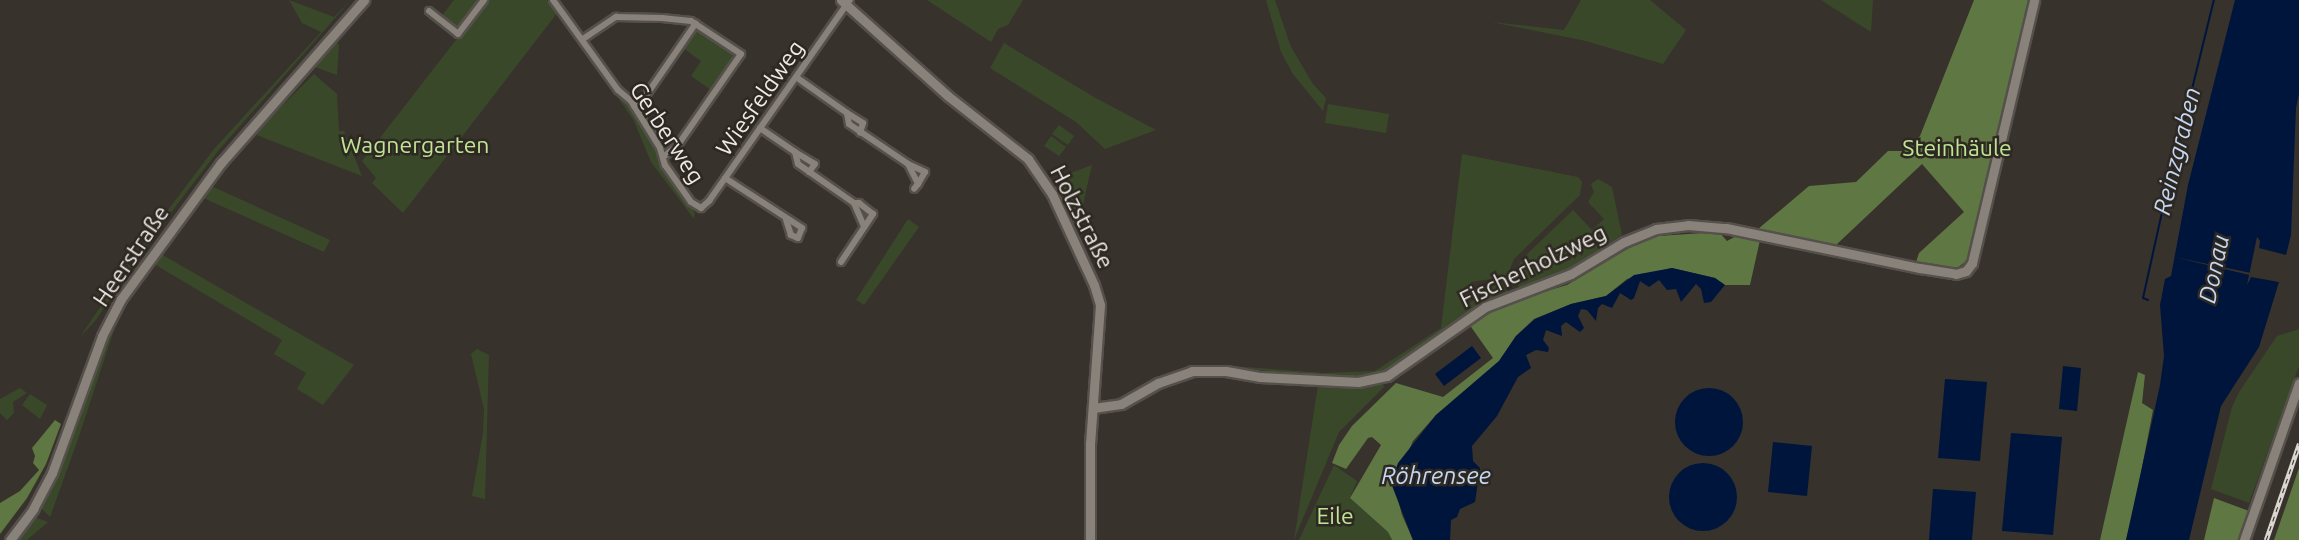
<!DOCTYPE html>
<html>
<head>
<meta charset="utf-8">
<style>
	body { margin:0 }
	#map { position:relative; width:2299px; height:540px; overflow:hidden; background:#37322b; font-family:Ubuntu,sans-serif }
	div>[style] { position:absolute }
	.green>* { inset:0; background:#3a482a }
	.forest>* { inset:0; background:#5f7743 }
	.water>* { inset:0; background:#00153c }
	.round { border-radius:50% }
	.pier>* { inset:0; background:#37322b }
	.stream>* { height:2px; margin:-1px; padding:0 1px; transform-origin:1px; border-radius:1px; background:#00153c }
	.roads { filter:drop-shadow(2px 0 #55504b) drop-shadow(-2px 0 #55504b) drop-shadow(0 2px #55504b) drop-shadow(0 -2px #55504b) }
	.street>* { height:6px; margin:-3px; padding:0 3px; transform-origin:3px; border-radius:3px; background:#89827a }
	.secondary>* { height:9px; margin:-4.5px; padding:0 4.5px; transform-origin:4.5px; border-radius:4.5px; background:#89827a }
	.rail>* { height:4.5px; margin-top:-2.25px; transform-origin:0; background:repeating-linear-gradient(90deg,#2d2821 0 5px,#dad6d2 0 10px); box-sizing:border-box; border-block:2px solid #dad6d2 }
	span { translate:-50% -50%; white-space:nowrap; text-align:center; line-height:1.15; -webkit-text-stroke:5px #2d2821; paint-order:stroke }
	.street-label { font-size:23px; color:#eeeae6 }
	.park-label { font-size:23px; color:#bfe495 }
	.water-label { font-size:24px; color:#c4d7f3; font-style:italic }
</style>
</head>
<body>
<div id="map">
	<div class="green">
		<i style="clip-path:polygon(289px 0,334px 17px,351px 0,218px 151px,156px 232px,153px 230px,214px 149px,321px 32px,302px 23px)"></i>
		<i style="clip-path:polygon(454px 0,480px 0,456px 28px,441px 17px)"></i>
		<i style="clip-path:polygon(487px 0,547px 0,558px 12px,403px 213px,372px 183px,376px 178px,362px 161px)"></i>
		<i style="clip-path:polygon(927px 0,1023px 0,1008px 25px,998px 29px,991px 42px)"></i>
		<i style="clip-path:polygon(1266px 0,1275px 0,1291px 47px,1313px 84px,1326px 98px,1323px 111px,1293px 74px,1281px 52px)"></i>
		<i style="clip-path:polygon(1581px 0,1650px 0,1686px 30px,1663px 64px,1586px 41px,1491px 22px,1564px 30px)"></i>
		<i style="clip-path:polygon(1821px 0,1873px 0,1871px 32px)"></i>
		<i style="clip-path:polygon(560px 14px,628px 103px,658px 148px,665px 170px,695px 213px,694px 219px,651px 162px,634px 121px)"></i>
		<i style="clip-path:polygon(699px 28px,731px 49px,734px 62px,711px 90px,691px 76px,701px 61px,683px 48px)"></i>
		<i style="clip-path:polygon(335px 43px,339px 44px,337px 75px,315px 67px)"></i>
		<i style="clip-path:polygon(1004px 43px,1094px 97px,1156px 130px,1105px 149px,1076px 122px,990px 68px)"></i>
		<i style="clip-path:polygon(314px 74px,337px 94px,339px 131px,344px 131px,362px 176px,254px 134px)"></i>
		<i style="clip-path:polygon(1328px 104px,1389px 114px,1386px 133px,1325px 123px)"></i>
		<i style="clip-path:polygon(1059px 125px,1074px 136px,1068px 145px,1052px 134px)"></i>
		<i style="clip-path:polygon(1051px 136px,1066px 147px,1059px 156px,1044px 146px)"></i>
		<i style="clip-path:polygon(evenodd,1462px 154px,1578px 177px,1582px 182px,1580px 195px,1514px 259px,1507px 276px,1507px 292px,1464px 316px,1398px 365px,1375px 375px,1358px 378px,1299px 375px,1219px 365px,1323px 373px,1375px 371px,1441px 328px,1462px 154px,1505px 277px,1505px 278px,1467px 305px,1471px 282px,1505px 277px)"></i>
		<i style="clip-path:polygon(1092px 165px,1085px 195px,1079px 236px,1055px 179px)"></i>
		<i style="clip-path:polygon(1598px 179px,1612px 187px,1622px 235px,1566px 270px,1521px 288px,1516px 284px,1517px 268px,1523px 258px,1573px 210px,1592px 230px,1604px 219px,1588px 202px,1594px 192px,1591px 184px)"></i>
		<i style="clip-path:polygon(209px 185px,330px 240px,324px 252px,201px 197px)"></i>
		<i style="clip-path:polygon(908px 219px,919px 227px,864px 305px,856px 300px)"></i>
		<i style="clip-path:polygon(149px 235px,153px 236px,95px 321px,80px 337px)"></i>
		<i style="clip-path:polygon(1084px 253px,1106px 299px,1099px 402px,1104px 309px,1101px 291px)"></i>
		<i style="clip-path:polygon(161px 254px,354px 365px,323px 405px,297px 389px,306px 373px,274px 354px,282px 340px,154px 264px)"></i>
		<i style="clip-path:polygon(115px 327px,77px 442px,50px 517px,42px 509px,41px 502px,69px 440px,109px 329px)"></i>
		<i style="clip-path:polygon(2299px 329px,2299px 366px,2249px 503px,2211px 489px,2232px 407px,2239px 392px,2277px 336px)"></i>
		<i style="clip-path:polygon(477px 349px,489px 355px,485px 499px,472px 496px,483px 433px,484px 409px,471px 354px)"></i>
		<i style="clip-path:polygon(1380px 384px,1385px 386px,1339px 432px,1294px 540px,1318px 385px)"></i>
		<i style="clip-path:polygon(20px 388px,27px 393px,13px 402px,14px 413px,7px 420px,0 413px,0 399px)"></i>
		<i style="clip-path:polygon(30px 394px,47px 405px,40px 419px,22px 405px)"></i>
		<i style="clip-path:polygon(1334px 465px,1357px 481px,1350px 498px,1388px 532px,1392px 540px,1299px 540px)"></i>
		<i style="clip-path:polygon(32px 516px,48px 522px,27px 540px,13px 540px)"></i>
	</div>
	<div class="forest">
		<i style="clip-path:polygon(1974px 0,2030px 0,1968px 260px,1957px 268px,1916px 262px,1919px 253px,1964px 212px,1922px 164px,1835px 246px,1758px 229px,1809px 186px,1856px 182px,1888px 151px,1904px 151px,1920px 136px)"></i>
		<i style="clip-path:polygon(1719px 232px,1727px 241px,1740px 234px,1760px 240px,1750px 285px,1725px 285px,1715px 278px,1672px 268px,1627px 279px,1606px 296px,1571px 304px,1534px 319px,1516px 336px,1499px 361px,1436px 415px,1413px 441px,1394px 484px,1402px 515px,1413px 540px,1392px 540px,1388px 532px,1350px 498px,1381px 445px,1372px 437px,1368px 438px,1346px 469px,1332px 463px,1339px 445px,1352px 426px,1396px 383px,1443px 397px,1493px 358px,1469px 324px,1510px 302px,1567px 285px,1629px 248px,1658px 236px)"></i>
		<i style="clip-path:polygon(2138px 372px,2145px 375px,2142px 403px,2153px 410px,2135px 504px,2126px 540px,2100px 540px)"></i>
		<i style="clip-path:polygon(55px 420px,61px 424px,46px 464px,27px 498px,0 534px,0 503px,20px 491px,39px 470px,33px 463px,35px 456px,32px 448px)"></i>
		<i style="clip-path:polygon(2299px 468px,2299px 540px,2274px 540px)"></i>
		<i style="clip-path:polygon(2214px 498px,2249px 511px,2238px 540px,2204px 540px)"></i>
	</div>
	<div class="water">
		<i style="clip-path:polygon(2235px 0,2299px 0,2299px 94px,2296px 108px,2291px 235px,2286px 255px,2259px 248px,2260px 241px,2257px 237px,2247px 285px,2251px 277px,2279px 282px,2259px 347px,2221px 406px,2189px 540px,2126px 540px,2160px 385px,2164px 356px,2160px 305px,2165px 279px,2171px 276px,2188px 185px)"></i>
		<i style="clip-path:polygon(1672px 268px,1715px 278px,1725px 285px,1711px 302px,1704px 303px,1701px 289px,1696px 284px,1681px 302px,1676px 289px,1667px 290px,1659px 280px,1649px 287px,1640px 281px,1634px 298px,1631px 300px,1620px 293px,1612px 308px,1602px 304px,1598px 308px,1596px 321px,1587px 310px,1581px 309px,1578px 316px,1584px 328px,1580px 332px,1566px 322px,1561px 326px,1562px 336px,1546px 330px,1543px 340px,1549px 348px,1548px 352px,1536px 350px,1526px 355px,1531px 368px,1518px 377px,1497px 416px,1472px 446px,1473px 461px,1480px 468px,1475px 502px,1460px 509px,1457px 517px,1451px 520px,1450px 540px,1413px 540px,1391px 483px,1398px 463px,1436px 415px,1499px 361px,1516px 336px,1535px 319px,1571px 304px,1606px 296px,1634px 275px)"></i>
		<i style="clip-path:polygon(1472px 346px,1481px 358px,1444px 386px,1435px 374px)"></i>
		<i style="clip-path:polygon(2063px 366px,2081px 368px,2077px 411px,2059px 409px)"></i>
		<i style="clip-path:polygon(1945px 379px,1987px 382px,1980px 461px,1938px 458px)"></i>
		<i class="round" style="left:1675px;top:388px;width:68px;height:68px"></i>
		<i style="clip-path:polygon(2011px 433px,2062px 437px,2053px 535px,2002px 531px)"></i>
		<i style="clip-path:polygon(1773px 442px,1812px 446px,1807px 496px,1768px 492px)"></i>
		<i class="round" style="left:1669px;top:463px;width:68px;height:68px"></i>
		<i style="clip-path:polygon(1933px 489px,1976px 492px,1972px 540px,1929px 540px)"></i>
	</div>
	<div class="pier">
		<i style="clip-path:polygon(2174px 257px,2280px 279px,2282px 283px,2279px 284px,2279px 282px)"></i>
	</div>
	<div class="stream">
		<i style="left:2148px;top:300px;width:5px;rotate:-158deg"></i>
		<i style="left:2143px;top:298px;width:97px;rotate:-77.5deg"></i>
		<i style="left:2164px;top:203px;width:209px;rotate:-76.2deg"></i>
	</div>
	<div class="roads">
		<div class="street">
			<i style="left:553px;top:0;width:111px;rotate:54.2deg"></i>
			<i style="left:618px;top:90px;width:17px;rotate:40deg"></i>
			<i style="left:631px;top:101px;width:55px;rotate:58.3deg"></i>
			<i style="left:660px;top:148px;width:18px;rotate:74deg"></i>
			<i style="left:665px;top:165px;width:45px;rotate:54.9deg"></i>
			<i style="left:691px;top:202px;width:12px;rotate:31deg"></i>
			<i style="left:701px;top:208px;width:11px;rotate:-41deg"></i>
			<i style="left:709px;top:201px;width:246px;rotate:-55deg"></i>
			<i style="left:429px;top:11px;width:37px;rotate:38deg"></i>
			<i style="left:458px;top:34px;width:43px;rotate:-52.6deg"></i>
			<i style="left:583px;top:39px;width:40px;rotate:-34deg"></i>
			<i style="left:616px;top:17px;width:46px;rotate:1.2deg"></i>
			<i style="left:662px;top:18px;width:29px;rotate:6deg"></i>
			<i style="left:691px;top:21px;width:60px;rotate:33.4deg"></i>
			<i style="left:741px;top:54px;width:111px;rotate:124.7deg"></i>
			<i style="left:678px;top:145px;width:19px;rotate:141deg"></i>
			<i style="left:796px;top:77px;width:62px;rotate:35.2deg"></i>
			<i style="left:847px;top:113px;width:11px;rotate:80deg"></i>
			<i style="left:849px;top:124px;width:71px;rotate:34.1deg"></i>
			<i style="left:908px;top:164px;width:22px;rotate:63deg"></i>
			<i style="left:918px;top:184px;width:6px;rotate:129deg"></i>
			<i style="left:634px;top:106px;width:11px;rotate:-34deg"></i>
			<i style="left:643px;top:100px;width:93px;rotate:-55.5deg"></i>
			<i style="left:847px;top:113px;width:19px;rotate:32deg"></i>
			<i style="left:863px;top:123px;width:10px;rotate:107deg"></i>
			<i style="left:760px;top:128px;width:42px;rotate:34.4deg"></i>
			<i style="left:795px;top:152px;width:12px;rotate:76deg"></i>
			<i style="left:798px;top:164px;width:68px;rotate:34.9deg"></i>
			<i style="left:854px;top:203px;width:26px;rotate:67deg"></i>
			<i style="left:795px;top:152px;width:23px;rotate:31deg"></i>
			<i style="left:815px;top:164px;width:10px;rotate:127deg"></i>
			<i style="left:908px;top:164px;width:19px;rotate:25deg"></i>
			<i style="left:925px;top:172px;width:14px;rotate:120deg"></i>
			<i style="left:725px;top:178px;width:92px;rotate:33deg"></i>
			<i style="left:802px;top:228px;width:11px;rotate:112deg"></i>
			<i style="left:798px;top:238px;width:8px;rotate:-157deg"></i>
			<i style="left:791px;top:235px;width:16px;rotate:-108deg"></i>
			<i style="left:841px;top:262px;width:58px;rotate:-56.3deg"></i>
			<i style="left:873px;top:214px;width:18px;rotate:-142deg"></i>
			<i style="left:859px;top:203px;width:5px;rotate:180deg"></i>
		</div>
		<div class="secondary">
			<i style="left:841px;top:0;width:144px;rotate:41.9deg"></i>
			<i style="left:948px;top:96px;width:102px;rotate:38.2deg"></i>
			<i style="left:1028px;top:159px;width:42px;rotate:55.6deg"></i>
			<i style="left:1052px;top:194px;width:100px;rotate:65.2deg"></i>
			<i style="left:1094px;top:285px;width:21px;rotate:73deg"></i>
			<i style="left:1100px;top:305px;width:139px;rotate:94.1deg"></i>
			<i style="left:1090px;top:444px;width:96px;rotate:90deg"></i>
			<i style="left:1093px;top:408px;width:28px;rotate:-8deg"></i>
			<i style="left:1121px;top:404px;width:43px;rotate:-29.6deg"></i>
			<i style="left:1158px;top:383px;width:36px;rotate:-19deg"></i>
			<i style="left:1192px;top:371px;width:34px"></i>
			<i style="left:1226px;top:371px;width:35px;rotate:10deg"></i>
			<i style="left:1260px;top:377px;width:98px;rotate:2.9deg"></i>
			<i style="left:1358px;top:382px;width:30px;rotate:-12deg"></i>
			<i style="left:1387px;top:376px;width:120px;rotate:-35.1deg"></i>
			<i style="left:1485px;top:307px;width:92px;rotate:-21deg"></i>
			<i style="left:1571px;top:274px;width:62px;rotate:-31.1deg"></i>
			<i style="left:1624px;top:242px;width:35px;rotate:-22deg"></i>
			<i style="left:1656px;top:229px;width:32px;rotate:-7deg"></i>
			<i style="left:1688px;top:225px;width:38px;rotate:5deg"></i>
			<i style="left:1726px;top:228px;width:198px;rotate:11.7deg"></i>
			<i style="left:1920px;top:268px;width:36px;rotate:9deg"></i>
			<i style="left:1956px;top:274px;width:10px;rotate:-17deg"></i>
			<i style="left:1966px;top:271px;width:10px;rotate:-53deg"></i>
			<i style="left:1972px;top:263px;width:270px;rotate:-76.7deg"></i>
			<i style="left:10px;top:540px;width:39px;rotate:-53deg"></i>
			<i style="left:33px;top:509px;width:41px;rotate:-62.2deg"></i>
			<i style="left:52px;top:473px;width:146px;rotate:-69.9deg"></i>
			<i style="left:102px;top:336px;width:42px;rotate:-62.8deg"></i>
			<i style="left:121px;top:299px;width:169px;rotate:-53.7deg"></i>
			<i style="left:221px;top:163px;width:217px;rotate:-48.7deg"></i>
			<i style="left:2244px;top:540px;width:166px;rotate:-70.7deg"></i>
		</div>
	</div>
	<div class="rail">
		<i style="left:2266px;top:540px;width:102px;rotate:-71deg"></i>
	</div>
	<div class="street-label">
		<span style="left:760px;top:98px;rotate:-55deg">Wiesfeldweg</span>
		<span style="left:667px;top:133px;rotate:57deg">Gerberweg</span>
		<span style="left:1082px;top:217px;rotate:63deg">Holzstraße</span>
		<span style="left:131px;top:256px;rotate:-56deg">Heerstraße</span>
		<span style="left:1533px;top:266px;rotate:-26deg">Fischerholzweg</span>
	</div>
	<div class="park-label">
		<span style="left:415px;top:145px">Wagnergarten</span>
		<span style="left:1957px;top:148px">Steinhäule</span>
		<span style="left:1335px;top:516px">Eile</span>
	</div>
	<div class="water-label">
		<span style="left:2177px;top:151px;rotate:-76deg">Reinzgraben</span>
		<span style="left:2214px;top:269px;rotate:-78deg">Donau</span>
		<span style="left:1436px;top:476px">Röhrensee</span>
	</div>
</div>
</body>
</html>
